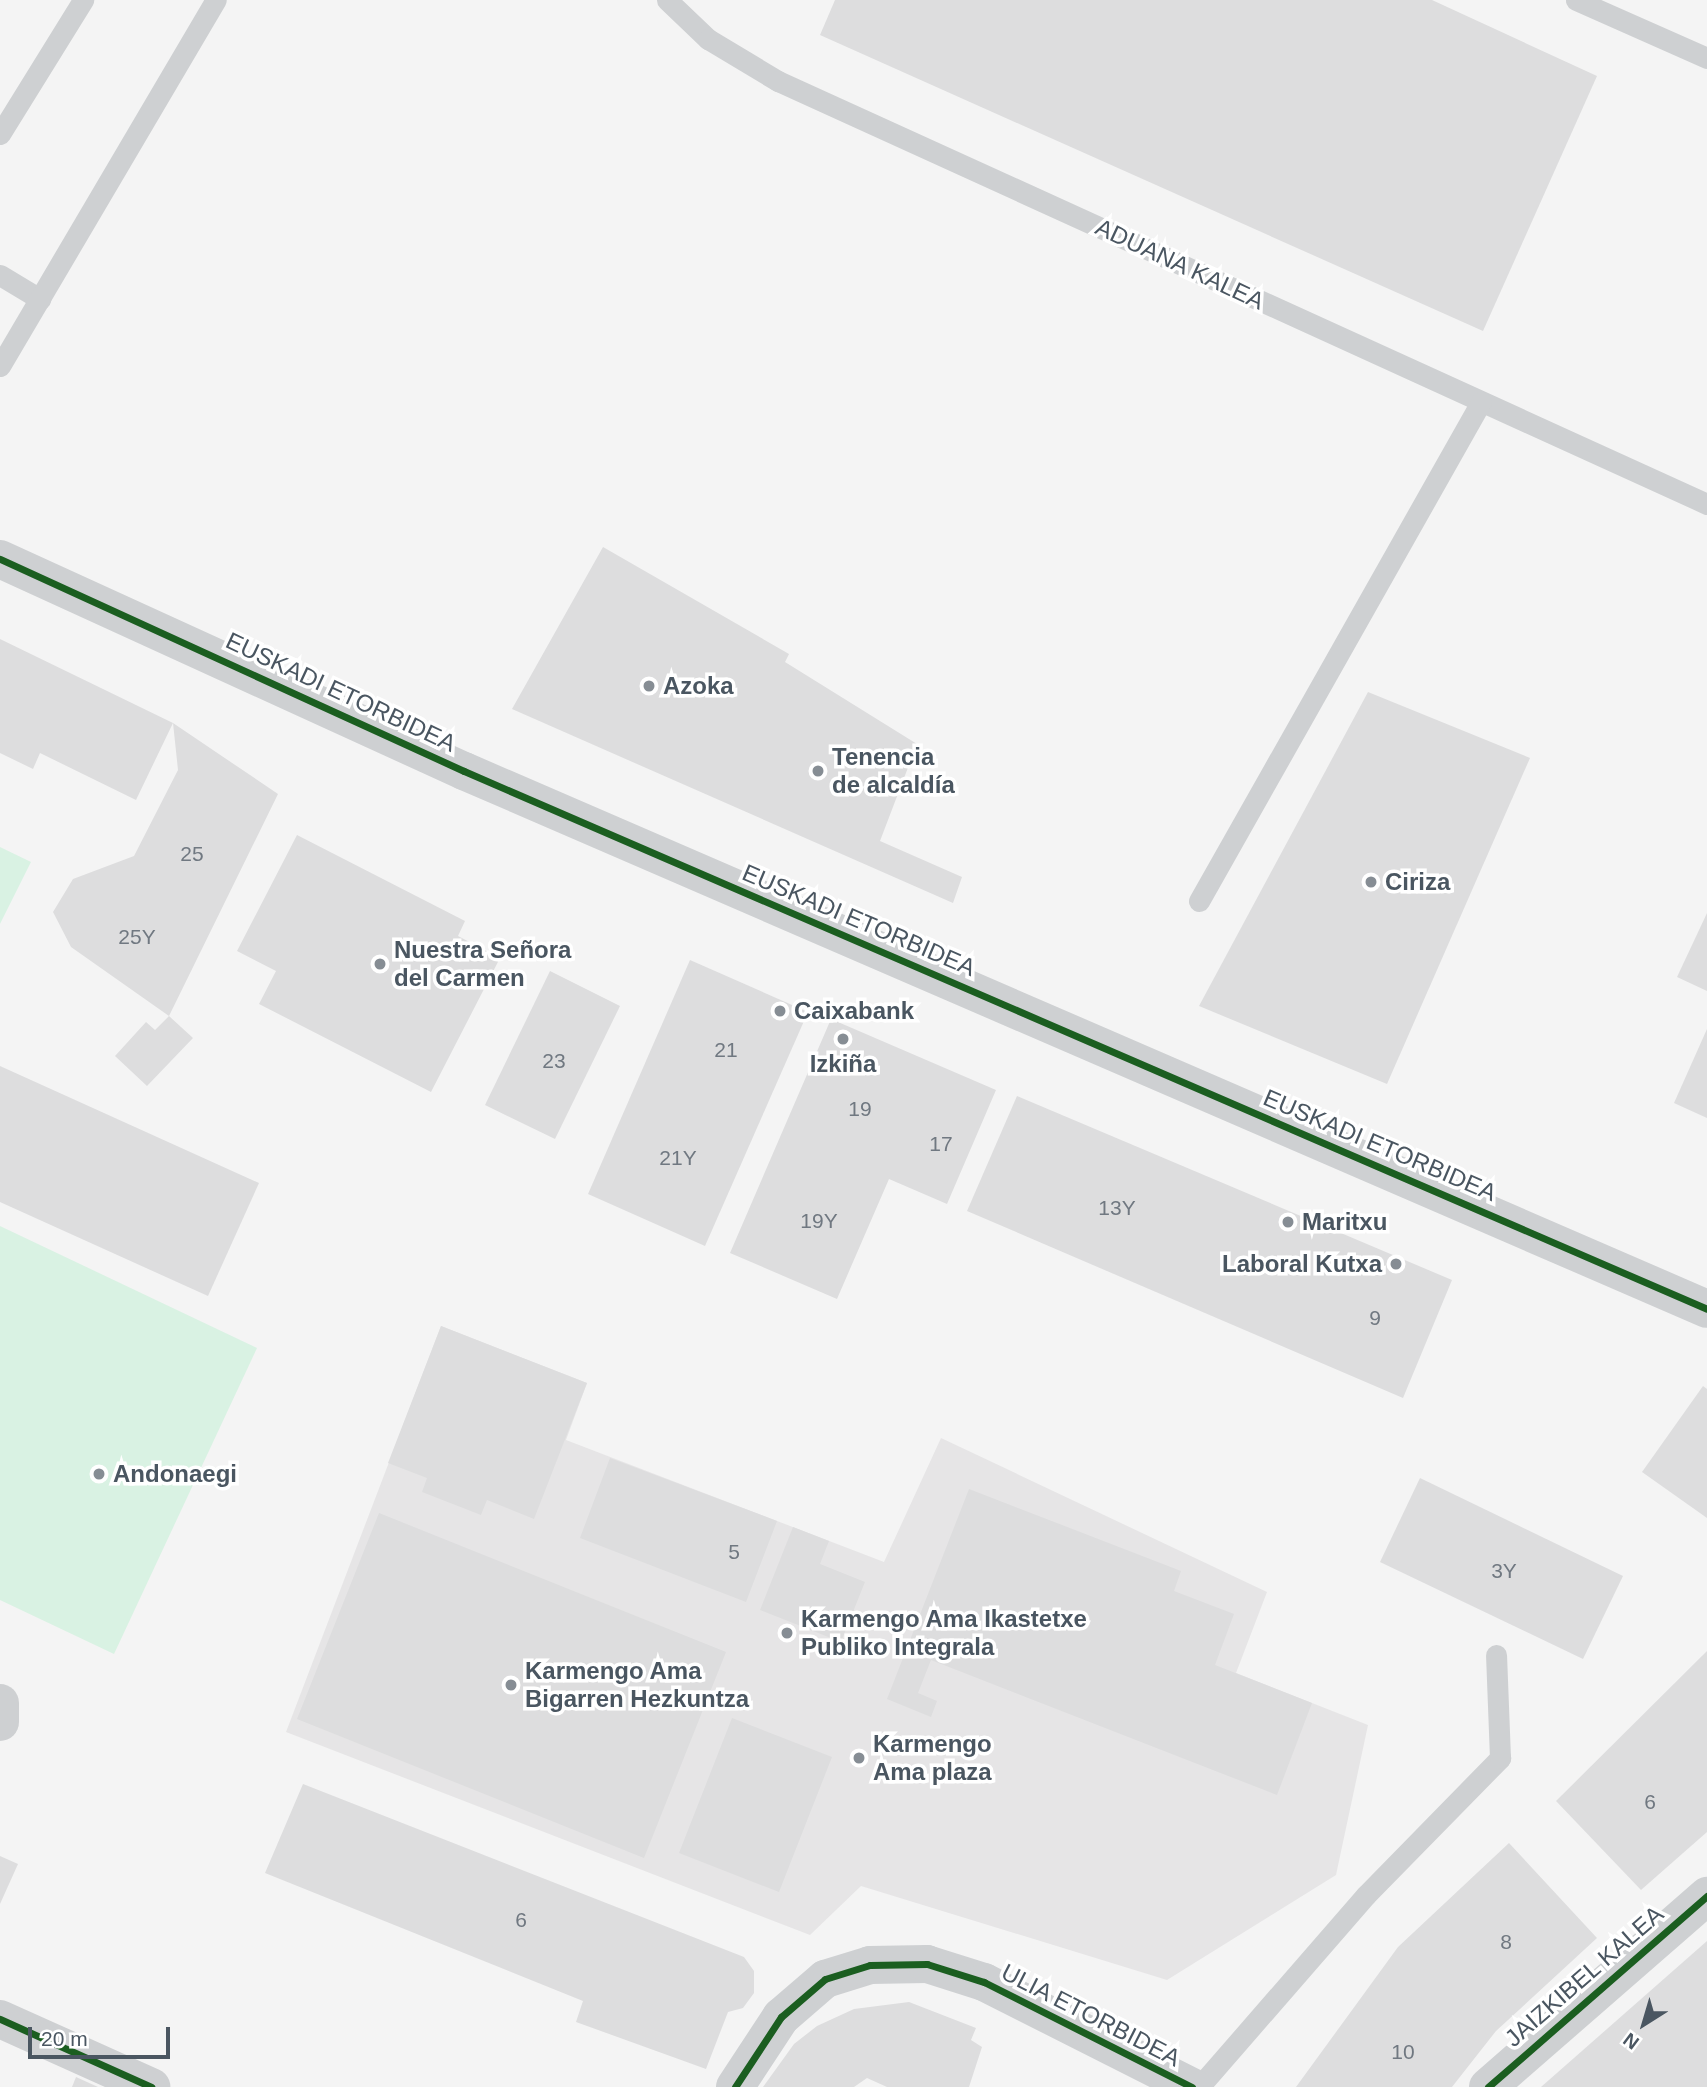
<!DOCTYPE html>
<html>
<head>
<meta charset="utf-8">
<style>
	body { margin:0 }
	#map { position:relative; width:1707px; height:2087px; overflow:hidden; background:#f4f4f4; font-family:Arial,sans-serif }
	div>[style] { position:absolute }
	.education>* { inset:0; background:#e6e5e6 }
	.green>* { inset:0; background:#d9f2e3 }
	.building>* { inset:0; background:#ddddde }
	.service>* { height:21px; margin:-10.5px; padding:0 10.5px; transform-origin:10.5px; border-radius:10.5px; background:#ced0d2 }
	.minor>* { height:38px; margin:-19px; padding:0 19px; transform-origin:19px; border-radius:19px; background:#ced0d2 }
	.cycleway>* { height:7px; margin:-3.5px; padding:0 3.5px; transform-origin:3.5px; border-radius:3.5px; background:#1b5e20 }
	.dots>* { width:19px; height:19px; translate:-50% -50%; box-sizing:border-box; border:4px solid #fff; border-radius:50% }
	span { translate:-50% -50%; white-space:nowrap; text-align:center; line-height:1.15; -webkit-text-stroke:7px #fff; paint-order:stroke }
	.number-label { font-size:21px; color:#707881 }
	.number-label span { -webkit-text-stroke-width:0 }
	.street-label { font-size:24px; color:#4a5661 }
	.poi-label { font-size:24px; color:#4a5661; font-weight:700 }
	.left { translate:0 -50%; text-align:left }
	.right { translate:-100% -50%; text-align:right }
	.north { position:absolute; left:1609px; top:1989px; width:70px; height:70px; -webkit-text-stroke:5px #fff; paint-order:stroke; rotate:217deg; font-size:19px; font-weight:700; line-height:28px; text-align:center; color:#4a5661 }
	.north::after { content:''; display:block; margin:auto; width:24px; height:32px; background:#4a5661; clip-path:polygon(50% 0,100% 100%,50% 72%,0 100%) }
	.scale { position:absolute; left:28px; top:2027px; width:142px; height:32px; box-sizing:border-box; border:4px solid #4a5661; border-top:0; padding-left:9px; font-size:21px; line-height:24px; white-space:nowrap; color:#4a5661; -webkit-text-stroke:5px #fff; paint-order:stroke }
</style>
</head>
<body>
<div id="map">
	<div class="education">
		<i style="clip-path:polygon(441px 1326px,587px 1383px,566px 1440px,884px 1562px,941px 1438px,1267px 1592px,1236px 1673px,1368px 1725px,1336px 1875px,1167px 1980px,861px 1886px,810px 1935px,286px 1732px)"></i>
	</div>
	<div class="green">
		<i style="clip-path:polygon(0 847px,31px 862px,0 924px)"></i>
		<i style="clip-path:polygon(0 1226px,257px 1348px,114px 1654px,0 1600px)"></i>
	</div>
	<div class="building">
		<i style="clip-path:polygon(835px 0,1432px 0,1597px 76px,1483px 331px,820px 35px)"></i>
		<i style="clip-path:polygon(603px 547px,789px 654px,785px 662px,917px 744px,880px 841px,962px 877px,953px 903px,512px 709px)"></i>
		<i style="clip-path:polygon(0 639px,173px 723px,136px 800px,40px 753px,33px 769px,0 753px)"></i>
		<i style="clip-path:polygon(1368px 692px,1530px 758px,1387px 1084px,1199px 1006px)"></i>
		<i style="clip-path:polygon(173px 723px,278px 794px,169px 1016px,71px 947px,53px 912px,73px 879px,134px 856px,178px 770px)"></i>
		<i style="clip-path:polygon(297px 835px,465px 921px,458px 936px,500px 958px,431px 1092px,259px 1004px,276px 971px,237px 951px)"></i>
		<i style="clip-path:polygon(1707px 913px,1707px 991px,1677px 977px)"></i>
		<i style="clip-path:polygon(690px 960px,808px 1012px,705px 1246px,588px 1194px)"></i>
		<i style="clip-path:polygon(550px 971px,620px 1006px,555px 1139px,485px 1105px)"></i>
		<i style="clip-path:polygon(169px 1016px,193px 1038px,147px 1086px,115px 1056px,146px 1022px,155px 1030px)"></i>
		<i style="clip-path:polygon(831px 1019px,996px 1090px,947px 1204px,889px 1179px,837px 1299px,730px 1253px)"></i>
		<i style="clip-path:polygon(1707px 1029px,1707px 1118px,1674px 1103px)"></i>
		<i style="clip-path:polygon(0 1066px,259px 1183px,208px 1296px,0 1202px)"></i>
		<i style="clip-path:polygon(1017px 1096px,1452px 1280px,1403px 1398px,967px 1211px)"></i>
		<i style="clip-path:polygon(441px 1326px,587px 1383px,534px 1519px,487px 1500px,481px 1515px,422px 1492px,427px 1478px,388px 1463px)"></i>
		<i style="clip-path:polygon(1703px 1386px,1707px 1389px,1707px 1518px,1642px 1472px)"></i>
		<i style="clip-path:polygon(610px 1458px,777px 1521px,746px 1602px,580px 1538px)"></i>
		<i style="clip-path:polygon(1420px 1478px,1623px 1576px,1583px 1659px,1380px 1562px)"></i>
		<i style="clip-path:polygon(969px 1489px,1181px 1571px,1174px 1591px,1234px 1614px,1215px 1665px,1312px 1703px,1277px 1795px,931px 1660px,918px 1693px,937px 1701px,931px 1717px,887px 1699px)"></i>
		<i style="clip-path:polygon(379px 1513px,726px 1652px,644px 1858px,297px 1719px)"></i>
		<i style="clip-path:polygon(793px 1527px,829px 1541px,820px 1564px,865px 1582px,841px 1642px,760px 1610px)"></i>
		<i style="clip-path:polygon(1707px 1651px,1707px 1832px,1641px 1890px,1556px 1801px)"></i>
		<i style="clip-path:polygon(732px 1718px,832px 1757px,779px 1892px,679px 1853px)"></i>
		<i style="clip-path:polygon(303px 1784px,744px 1957px,754px 1971px,754px 1993px,743px 2008px,728px 2012px,706px 2069px,576px 2022px,583px 2001px,265px 1873px)"></i>
		<i style="clip-path:polygon(1509px 1843px,1597px 1938px,1496px 2031px,1452px 2087px,1296px 2087px,1398px 1947px)"></i>
		<i style="clip-path:polygon(0 1856px,18px 1864px,0 1904px)"></i>
		<i style="clip-path:polygon(1707px 1941px,1707px 2087px,1541px 2087px)"></i>
		<i style="clip-path:polygon(909px 2002px,976px 2028px,971px 2040px,982px 2047px,969px 2087px,887px 2087px,867px 2078px,854px 2087px,763px 2087px,794px 2044px,817px 2026px,854px 2009px)"></i>
		<i style="clip-path:polygon(76px 2077px,98px 2087px,72px 2087px)"></i>
	</div>
	<div class="service">
		<i style="left:667px;top:0;width:57px;rotate:43.6deg"></i>
		<i style="left:708px;top:39px;width:82px;rotate:31deg"></i>
		<i style="left:778px;top:81px;width:1021px;rotate:24.48deg"></i>
		<i style="left:1576px;top:0;width:143px;rotate:23.9deg"></i>
		<i style="left:0;top:134px;width:158px;rotate:-58.2deg"></i>
		<i style="left:0;top:275px;width:47px;rotate:31deg"></i>
		<i style="left:0;top:366px;width:425px;rotate:-59.5deg"></i>
		<i style="left:1199px;top:901px;width:573px;rotate:-60.53deg"></i>
		<i style="left:1199px;top:2087px;width:254px;rotate:-49deg"></i>
		<i style="left:1366px;top:1895px;width:192px;rotate:-45.6deg"></i>
		<i style="left:1500px;top:1758px;width:103px;rotate:-92.2deg"></i>
	</div>
	<div class="minor">
		<i style="left:0;top:559px;width:510px;rotate:24.56deg"></i>
		<i style="left:464px;top:771px;width:1354px;rotate:23.4deg"></i>
		<i style="left:0;top:1703px;width:19px;rotate:90deg"></i>
		<i style="left:0;top:2019px;width:166px;rotate:24.2deg"></i>
		<i style="left:735px;top:2087px;width:84px;rotate:-56.7deg"></i>
		<i style="left:781px;top:2017px;width:58px;rotate:-40.8deg"></i>
		<i style="left:825px;top:1979px;width:47px;rotate:-17.3deg"></i>
		<i style="left:870px;top:1965px;width:57px;rotate:-1deg"></i>
		<i style="left:927px;top:1964px;width:60px;rotate:17.5deg"></i>
		<i style="left:984px;top:1982px;width:233px;rotate:26.8deg"></i>
		<i style="left:1488px;top:2087px;width:291px;rotate:-41.1deg"></i>
	</div>
	<div class="cycleway">
		<i style="left:0;top:559px;width:510px;rotate:24.56deg"></i>
		<i style="left:464px;top:771px;width:1354px;rotate:23.4deg"></i>
		<i style="left:0;top:2019px;width:166px;rotate:24.2deg"></i>
		<i style="left:735px;top:2087px;width:84px;rotate:-56.7deg"></i>
		<i style="left:781px;top:2017px;width:58px;rotate:-40.8deg"></i>
		<i style="left:825px;top:1979px;width:47px;rotate:-17.3deg"></i>
		<i style="left:870px;top:1965px;width:57px;rotate:-1deg"></i>
		<i style="left:927px;top:1964px;width:60px;rotate:17.5deg"></i>
		<i style="left:984px;top:1982px;width:233px;rotate:26.8deg"></i>
		<i style="left:1488px;top:2087px;width:291px;rotate:-41.1deg"></i>
	</div>
	<div class="dots">
		<i style="left:649px;top:686px;background:#868d94"></i>
		<i style="left:818px;top:771px;background:#868d94"></i>
		<i style="left:1371px;top:882px;background:#868d94"></i>
		<i style="left:380px;top:964px;background:#868d94"></i>
		<i style="left:780px;top:1011px;background:#868d94"></i>
		<i style="left:843px;top:1039px;background:#868d94"></i>
		<i style="left:1288px;top:1222px;background:#868d94"></i>
		<i style="left:1396px;top:1264px;background:#868d94"></i>
		<i style="left:99px;top:1474px;background:#868d94"></i>
		<i style="left:787px;top:1633px;background:#868d94"></i>
		<i style="left:511px;top:1685px;background:#868d94"></i>
		<i style="left:859px;top:1758px;background:#868d94"></i>
	</div>
	<div class="number-label">
		<span style="left:192px;top:854px">25</span>
		<span style="left:137px;top:937px">25Y</span>
		<span style="left:726px;top:1050px">21</span>
		<span style="left:554px;top:1061px">23</span>
		<span style="left:860px;top:1109px">19</span>
		<span style="left:941px;top:1144px">17</span>
		<span style="left:678px;top:1158px">21Y</span>
		<span style="left:1117px;top:1208px">13Y</span>
		<span style="left:819px;top:1221px">19Y</span>
		<span style="left:1375px;top:1318px">9</span>
		<span style="left:734px;top:1552px">5</span>
		<span style="left:1504px;top:1571px">3Y</span>
		<span style="left:1650px;top:1802px">6</span>
		<span style="left:521px;top:1920px">6</span>
		<span style="left:1506px;top:1942px">8</span>
		<span style="left:1403px;top:2052px">10</span>
	</div>
	<div class="street-label">
		<span style="left:1180px;top:264px;rotate:25deg">ADUANA KALEA</span>
		<span style="left:341px;top:692px;rotate:25deg">EUSKADI ETORBIDEA</span>
		<span style="left:859px;top:920px;rotate:23deg">EUSKADI ETORBIDEA</span>
		<span style="left:1380px;top:1145px;rotate:23deg">EUSKADI ETORBIDEA</span>
		<span style="left:1584px;top:1976px;rotate:-41deg">JAIZKIBEL KALEA</span>
		<span style="left:1091px;top:2015px;rotate:27deg">ULIA ETORBIDEA</span>
	</div>
	<div class="poi-label">
		<span class="left" style="left:663px;top:686px">Azoka</span>
		<span class="left" style="left:832px;top:771px">Tenencia<br>de alcaldía</span>
		<span class="left" style="left:1385px;top:882px">Ciriza</span>
		<span class="left" style="left:394px;top:964px">Nuestra Señora<br>del Carmen</span>
		<span class="left" style="left:794px;top:1011px">Caixabank</span>
		<span style="left:843px;top:1064px">Izkiña</span>
		<span class="left" style="left:1302px;top:1222px">Maritxu</span>
		<span class="right" style="left:1382px;top:1264px">Laboral Kutxa</span>
		<span class="left" style="left:113px;top:1474px">Andonaegi</span>
		<span class="left" style="left:801px;top:1633px">Karmengo Ama Ikastetxe<br>Publiko Integrala</span>
		<span class="left" style="left:525px;top:1685px">Karmengo Ama<br>Bigarren Hezkuntza</span>
		<span class="left" style="left:873px;top:1758px">Karmengo<br>Ama plaza</span>
	</div>
	<div class="north">N</div>
	<div class="scale">20 m</div>
</div>
</body>
</html>
